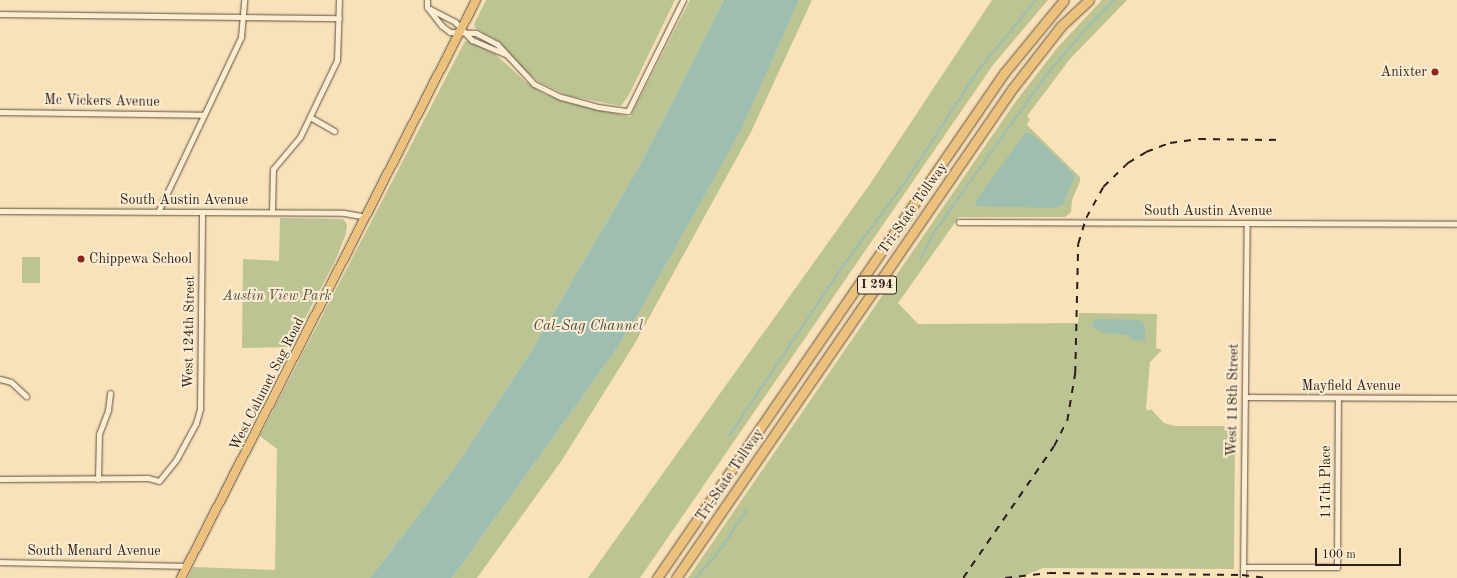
<!DOCTYPE html>
<style>
body{margin:0}
#map{position:relative;width:1457px;height:578px;overflow:hidden;background:#f9e2ba;font-family:"Old Standard TT",serif}
div>[style]{position:absolute}
.green>*{inset:0;background:#bbc492;transform-origin:0 0}
.water>*{inset:0;background:#9ebeb0}
.stream>*{height:1.5px;margin:-0.75px;padding:0 0.75px;transform-origin:0.75px;border-radius:0.75px;background:#9ebeb0}
.roads{filter:drop-shadow(0 0 1px #5e5040) drop-shadow(0 0 1px #5e5040)}
.minor>*{height:5px;margin:-2.5px;padding:0 2.5px;transform-origin:2.5px;border-radius:2.5px;background:#fbecd2}
.primary>*{height:8px;margin:-4px;padding:0 4px;transform-origin:4px;border-radius:4px;background:#ecc17d}
.motorway>*{height:9px;margin:-4.5px;padding:0 4.5px;transform-origin:4.5px;border-radius:4.5px;background:#ecc17d}
.rail>*{height:1.5px;margin-top:-0.75px;transform-origin:0;background:repeating-linear-gradient(90deg,#2b1f17 0 7px,transparent 0 14px)}
.dots>*{width:11px;height:11px;translate:-50% -50%;box-sizing:border-box;border:2px solid #fbecd2;border-radius:50%}
span{translate:-50% -50%;white-space:nowrap;text-align:center;line-height:1.15;-webkit-text-stroke:4px #fbecd2;paint-order:stroke}
.shield-label span{padding:1px 3px;background:#fbecd2;border:1px solid;border-radius:3px;-webkit-text-stroke-width:0}
.shield-label{font-size:13px;color:#2b1f17;font-weight:700}
.poi-label{font-size:14px;color:#2b1f17}
.right{translate:-100% -50%;text-align:right}
.left{translate:0 -50%;text-align:left}
.street-label{font-size:14px;color:#2b1f17}
.park-label{font-size:14px;color:#56513c;font-style:italic}
.water-label{font-size:15px;color:#4e4f45;font-style:italic}
.scale{position:absolute;left:1315px;top:548px;width:86px;height:18px;box-sizing:border-box;border:2px solid #2b1f17;border-top:0;padding-left:5px;font-size:12px;line-height:14px;white-space:nowrap;color:#2b1f17;-webkit-text-stroke:3px #fbecd2;paint-order:stroke}
</style>
<div id="map">
<div class="green">
<div style="clip-path:polygon(486px 0,675px 0,629px 95px,621px 106px,569px 96px,539px 82px,523px 69px,500px 42px,475px 28px,474px 24px)"></div>
<div style="clip-path:polygon(690px 0,724px 0,641px 163px,533px 348px,456px 466px,370px 578px,188px 578px,193px 567px,275px 570px,277px 449px,260px 436px,465px 41px,470px 41px,495px 54px,526px 82px,544px 94px,566px 102px,630px 117px)"></div>
<div style="clip-path:polygon(799px 0,812px 0,751px 132px,635px 343px,562px 460px,477px 578px,452px 578px,613px 354px,640px 311px,741px 129px)"></div>
<div style="clip-path:polygon(992px 0,1048px 0,993px 65px,640px 578px,588px 578px,870px 184px)"></div>
<div style="clip-path:polygon(evenodd,1102px 0,1127px 0,1070px 59px,1027px 116px,1030px 119px,1027px 125px,1080px 177px,1080px 181px,1072px 200px,1071px 212px,1065px 217px,959px 217px,898px 303px,918px 324px,1078px 323px,1079px 313px,1157px 314px,1156px 348px,1162px 350px,1150px 362px,1146px 408px,1148px 411px,1151px 409px,1164px 423px,1175px 426px,1235px 426px,1234px 569px,1043px 568px,1019px 578px,688px 578px,1016px 101px,1057px 48px,1102px 0,1044px 145px,1074px 174px,1074px 180px,1064px 203px,1044px 145px)"></div>
<div style="clip-path:polygon(280px 218px,343px 219px,347px 224px,346px 234px,336px 259px,290px 347px,242px 348px,243px 259px,279px 261px)"></div>
<div style="left:22px;top:257px;width:18px;height:26px"></div>
</div>
<div class="water">
<div style="clip-path:polygon(724px 0,799px 0,741px 130px,640px 311px,613px 354px,452px 578px,370px 578px,456px 466px,533px 348px,641px 163px)"></div>
<div style="clip-path:polygon(1025px 133px,1029px 133px,1044px 145px,1074px 174px,1074px 180px,1064px 203px,1059px 207px,1048px 208px,976px 206px,975px 202px)"></div>
<div style="clip-path:polygon(1095px 319px,1138px 320px,1145px 325px,1145px 340px,1135px 341px,1127px 335px,1104px 333px,1091px 326px)"></div>
</div>
<div class="stream">
<div style="left:921px;top:258px;width:27px;rotate:-63deg"></div>
<div style="left:933px;top:234px;width:193px;rotate:-54.5deg"></div>
<div style="left:1045px;top:77px;width:67px;rotate:-49.9deg"></div>
<div style="left:1088px;top:26px;width:37px;rotate:-45deg"></div>
<div style="left:729px;top:436px;width:210px;rotate:-56.1deg"></div>
<div style="left:846px;top:262px;width:101px;rotate:-53.5deg"></div>
<div style="left:906px;top:181px;width:131px;rotate:-56.8deg"></div>
<div style="left:978px;top:71px;width:92px;rotate:-50.8deg"></div>
<div style="left:696px;top:578px;width:37px;rotate:-49deg"></div>
<div style="left:720px;top:550px;width:47px;rotate:-56.3deg"></div>
</div>
<div class="roads">
<div class="minor">
<div style="left:427px;top:0;width:7px;rotate:90deg"></div>
<div style="left:427px;top:7px;width:24px;rotate:52deg"></div>
<div style="left:442px;top:26px;width:10px;rotate:37deg"></div>
<div style="left:450px;top:32px;width:26px;rotate:2deg"></div>
<div style="left:476px;top:33px;width:24px;rotate:28deg"></div>
<div style="left:497px;top:44px;width:54px;rotate:47.2deg"></div>
<div style="left:534px;top:84px;width:30px;rotate:26deg"></div>
<div style="left:561px;top:97px;width:38px;rotate:15deg"></div>
<div style="left:598px;top:107px;width:30px;rotate:8deg"></div>
<div style="left:628px;top:111px;width:124px;rotate:-63.6deg"></div>
<div style="left:428px;top:8px;width:30px;rotate:27deg"></div>
<div style="left:455px;top:22px;width:25px;rotate:47deg"></div>
<div style="left:472px;top:40px;width:36px;rotate:23deg"></div>
<div style="left:0;top:14px;width:339px;rotate:0.7deg"></div>
<div style="left:0;top:112px;width:204px;rotate:0.8deg"></div>
<div style="left:310px;top:117px;width:28px;rotate:30deg"></div>
<div style="left:0;top:211px;width:344px;rotate:0.3deg"></div>
<div style="left:344px;top:213px;width:22px;rotate:10deg"></div>
<div style="left:158px;top:212px;width:194px;rotate:-64.6deg"></div>
<div style="left:241px;top:37px;width:37px;rotate:-85deg"></div>
<div style="left:272px;top:212px;width:43px;rotate:-88.7deg"></div>
<div style="left:273px;top:169px;width:42px;rotate:-49.8deg"></div>
<div style="left:300px;top:137px;width:85px;rotate:-64.3deg"></div>
<div style="left:337px;top:60px;width:60px;rotate:-88.1deg"></div>
<div style="left:959px;top:222px;width:498px;rotate:0.2deg"></div>
<div style="left:0;top:379px;width:11px;rotate:15deg"></div>
<div style="left:11px;top:382px;width:21px;rotate:43deg"></div>
<div style="left:1245px;top:397px;width:212px;rotate:0.3deg"></div>
<div style="left:0;top:479px;width:148px;rotate:-0.4deg"></div>
<div style="left:148px;top:478px;width:11px;rotate:15deg"></div>
<div style="left:159px;top:481px;width:27px;rotate:-51deg"></div>
<div style="left:176px;top:460px;width:42px;rotate:-61.6deg"></div>
<div style="left:196px;top:423px;width:15px;rotate:-74deg"></div>
<div style="left:200px;top:409px;width:195px;rotate:-89.4deg"></div>
<div style="left:98px;top:479px;width:45px;rotate:-88.7deg"></div>
<div style="left:99px;top:434px;width:26px;rotate:-69deg"></div>
<div style="left:108px;top:410px;width:17px;rotate:-83deg"></div>
<div style="left:0;top:562px;width:188px;rotate:1.2deg"></div>
<div style="left:1243px;top:567px;width:94px"></div>
<div style="left:1337px;top:567px;width:169px;rotate:-89.7deg"></div>
<div style="left:1243px;top:578px;width:355px;rotate:-89.4deg"></div>
</div>
<div class="primary">
<div style="left:181px;top:578px;width:649px;rotate:-62.96deg"></div>
</div>
<div class="motorway">
<div style="left:657px;top:578px;width:613px;rotate:-55.51deg"></div>
<div style="left:1004px;top:73px;width:94px;rotate:-50.6deg"></div>
<div style="left:676px;top:578px;width:593px;rotate:-55.51deg"></div>
<div style="left:1012px;top:89px;width:80px;rotate:-52.1deg"></div>
<div style="left:1061px;top:26px;width:38px;rotate:-43deg"></div>
</div>
</div>
<div class="rail">
<div style="left:963px;top:578px;width:160px;rotate:-55.4deg"></div>
<div style="left:1054px;top:446px;width:28px;rotate:-63deg"></div>
<div style="left:1067px;top:421px;width:49px;rotate:-80.5deg"></div>
<div style="left:1075px;top:373px;width:129px;rotate:-88.7deg"></div>
<div style="left:1078px;top:244px;width:27px;rotate:-73deg"></div>
<div style="left:1086px;top:218px;width:35px;rotate:-61deg"></div>
<div style="left:1103px;top:187px;width:35px;rotate:-44deg"></div>
<div style="left:1128px;top:163px;width:21px;rotate:-31deg"></div>
<div style="left:1146px;top:152px;width:26px;rotate:-21deg"></div>
<div style="left:1170px;top:143px;width:29px;rotate:-8deg"></div>
<div style="left:1199px;top:139px;width:82px;rotate:0.7deg"></div>
<div style="left:1005px;top:578px;width:44px;rotate:-6.5deg"></div>
<div style="left:1049px;top:573px;width:193px;rotate:0.6deg"></div>
<div style="left:1242px;top:575px;width:23px;rotate:7deg"></div>
</div>
<div class="dots">
<div style="left:1435px;top:72px;background:#8f2418"></div>
<div style="left:81px;top:259px;background:#8f2418"></div>
</div>
<div class="shield-label">
<span style="left:877px;top:285px">I 294</span>
</div>
<div class="poi-label">
<span class="right" style="left:1427px;top:72px">Anixter</span>
<span class="left" style="left:89px;top:259px">Chippewa School</span>
</div>
<div class="street-label">
<span style="left:102px;top:101px;rotate:1deg">Mc Vickers Avenue</span>
<span style="left:184px;top:200px">South Austin Avenue</span>
<span style="left:913px;top:208px;rotate:-55deg">Tri-State Tollway</span>
<span style="left:1208px;top:211px">South Austin Avenue</span>
<span style="left:189px;top:332px;rotate:-89deg">West 124th Street</span>
<span style="left:267px;top:384px;rotate:-63deg">West Calumet Sag Road</span>
<span style="left:1351px;top:386px">Mayfield Avenue</span>
<span style="left:1233px;top:400px;rotate:-89deg">West 118th Street</span>
<span style="left:730px;top:475px;rotate:-56deg">Tri-State Tollway</span>
<span style="left:1326px;top:482px;rotate:-90deg">117th Place</span>
<span style="left:94px;top:551px">South Menard Avenue</span>
</div>
<div class="park-label">
<span style="left:277px;top:296px">Austin View Park</span>
</div>
<div class="water-label">
<span style="left:588px;top:327px">Cal-Sag Channel</span>
</div>
<div class="scale">100 m</div>
</div>
